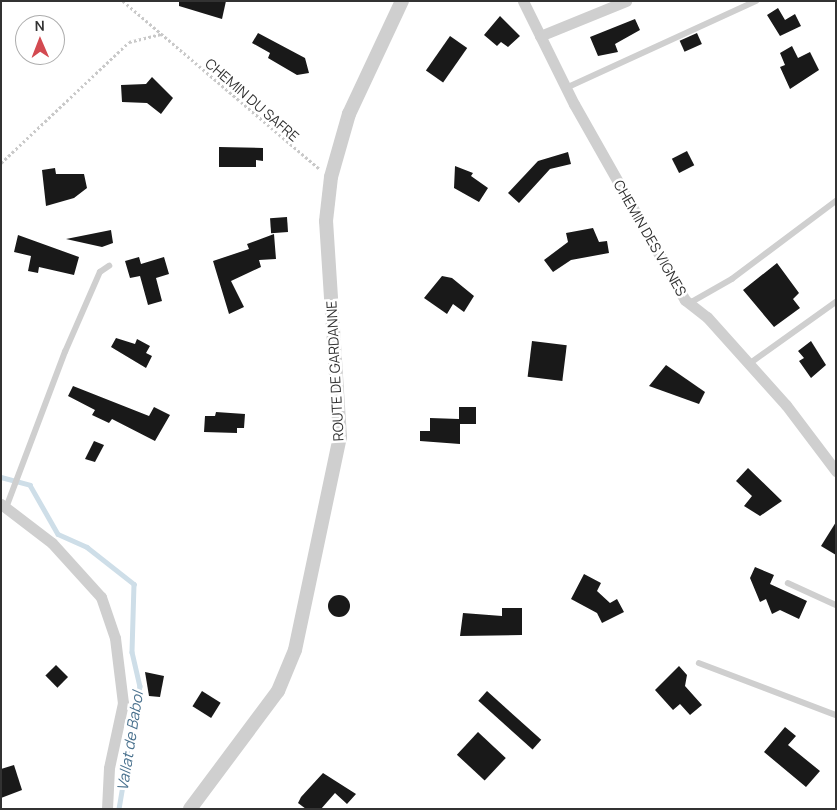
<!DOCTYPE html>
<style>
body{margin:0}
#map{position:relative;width:837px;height:810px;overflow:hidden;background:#fff;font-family:Manrope,sans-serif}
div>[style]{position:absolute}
.stream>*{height:4.5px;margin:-2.25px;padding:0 2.25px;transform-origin:2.25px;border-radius:2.25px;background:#cedee8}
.building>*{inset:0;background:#191919;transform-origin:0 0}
.round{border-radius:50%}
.path>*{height:2.5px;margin-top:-1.25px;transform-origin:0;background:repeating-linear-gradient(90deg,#c9c9c9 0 2.5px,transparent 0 5px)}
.service>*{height:5.5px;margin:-2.75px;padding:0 2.75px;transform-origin:2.75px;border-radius:2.75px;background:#cfcfcf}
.minor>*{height:11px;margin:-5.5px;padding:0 5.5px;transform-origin:5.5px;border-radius:5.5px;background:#cfcfcf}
.tertiary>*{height:14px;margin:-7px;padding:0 7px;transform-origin:7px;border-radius:7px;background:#cfcfcf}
span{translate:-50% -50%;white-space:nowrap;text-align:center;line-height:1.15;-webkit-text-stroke:5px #fff;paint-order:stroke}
.street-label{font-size:14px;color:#323232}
.water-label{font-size:15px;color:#48708d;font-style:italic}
.frame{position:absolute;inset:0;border:2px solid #323232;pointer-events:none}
.north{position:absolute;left:15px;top:15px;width:50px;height:50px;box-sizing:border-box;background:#fff;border:1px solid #adadad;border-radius:50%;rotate:359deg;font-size:14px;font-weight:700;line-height:20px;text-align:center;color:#323232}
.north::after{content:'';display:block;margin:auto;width:18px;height:22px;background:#d34a51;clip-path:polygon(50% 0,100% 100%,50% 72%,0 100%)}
</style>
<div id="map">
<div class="stream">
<div style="left:1px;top:477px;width:30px;rotate:15deg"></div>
<div style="left:30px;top:485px;width:56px;rotate:60.3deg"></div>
<div style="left:58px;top:534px;width:32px;rotate:24deg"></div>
<div style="left:87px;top:547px;width:60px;rotate:38.2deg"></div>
<div style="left:134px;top:584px;width:68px;rotate:91.7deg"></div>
<div style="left:132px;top:652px;width:35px;rotate:77deg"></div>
<div style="left:140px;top:686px;width:125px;rotate:99.7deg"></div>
</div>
<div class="building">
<div style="clip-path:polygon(179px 1px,226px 1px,222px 19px,179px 6px)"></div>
<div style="clip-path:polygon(778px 8px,785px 20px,795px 14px,801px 26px,780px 36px,767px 15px)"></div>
<div style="clip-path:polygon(500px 16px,520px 36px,508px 47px,501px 42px,497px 46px,484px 35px)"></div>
<div style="clip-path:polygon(635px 19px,640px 30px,615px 44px,618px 52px,598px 56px,590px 37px)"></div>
<div style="clip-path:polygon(258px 33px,305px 58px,309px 73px,297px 75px,268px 58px,270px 53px,252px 43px)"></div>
<div style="left:697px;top:33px;width:12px;height:19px;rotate:66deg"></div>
<div style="left:450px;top:36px;width:21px;height:42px;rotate:35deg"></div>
<div style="clip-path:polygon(792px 46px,798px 58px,810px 52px,819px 70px,790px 89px,780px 67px,785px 65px,780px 53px)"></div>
<div style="clip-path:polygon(152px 77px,173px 98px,161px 114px,147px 103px,122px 102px,121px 85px,146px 84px)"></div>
<div style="clip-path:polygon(219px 147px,263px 148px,263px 161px,256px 160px,256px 167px,219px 167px)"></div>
<div style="left:687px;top:151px;width:16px;height:17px;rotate:63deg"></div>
<div style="clip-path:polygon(568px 152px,571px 164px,550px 169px,519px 203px,508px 193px,538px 161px)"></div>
<div style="clip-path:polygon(455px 166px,473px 173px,471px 176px,488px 188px,479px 202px,454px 188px)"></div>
<div style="clip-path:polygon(55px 168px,56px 174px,84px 174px,87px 188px,74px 198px,46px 206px,42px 170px)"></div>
<div style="left:287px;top:217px;width:15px;height:17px;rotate:86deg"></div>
<div style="clip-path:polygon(593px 228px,599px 242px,607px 241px,609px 253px,571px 260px,553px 272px,544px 260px,568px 242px,566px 233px)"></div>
<div style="clip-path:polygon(111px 230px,113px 243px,102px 247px,66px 239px)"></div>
<div style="clip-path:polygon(274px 234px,276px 259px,259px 260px,261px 267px,231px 281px,244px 307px,229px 314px,213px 261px,249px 249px,247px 244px)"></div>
<div style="clip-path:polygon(18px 235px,79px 257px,74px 275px,39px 267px,38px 273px,28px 271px,31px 256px,14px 252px)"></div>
<div style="clip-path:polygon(139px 257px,141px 264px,164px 257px,169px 274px,156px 278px,162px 301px,148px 305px,140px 276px,130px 278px,125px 261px)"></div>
<div style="clip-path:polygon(777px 263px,799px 293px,793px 299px,800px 308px,774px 327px,743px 290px)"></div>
<div style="clip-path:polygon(442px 276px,452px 278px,474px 296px,464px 312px,453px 304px,447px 314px,424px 298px)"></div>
<div style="clip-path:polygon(116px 338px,135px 344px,137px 339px,150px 346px,146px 353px,152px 356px,146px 368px,111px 347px)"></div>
<div style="left:532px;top:341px;width:35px;height:36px;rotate:7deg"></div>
<div style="clip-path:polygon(811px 341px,826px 365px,811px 378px,799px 361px,804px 358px,798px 351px)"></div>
<div style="clip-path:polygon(666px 365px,705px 392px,699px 404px,649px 386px)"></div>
<div style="clip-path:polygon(73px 386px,149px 416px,154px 407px,170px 415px,155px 441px,112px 419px,109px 423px,92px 415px,95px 410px,68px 396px)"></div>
<div style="clip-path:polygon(459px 407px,476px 407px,476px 424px,460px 424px,460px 444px,420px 441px,420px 431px,430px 431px,430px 418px,459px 419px)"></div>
<div style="clip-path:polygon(216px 412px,245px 414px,244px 428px,237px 428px,237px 433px,204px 432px,205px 416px,215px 416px)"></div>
<div style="clip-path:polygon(94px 441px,104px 445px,95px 462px,85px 459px)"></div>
<div style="clip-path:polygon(748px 468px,782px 501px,760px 516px,744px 506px,752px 496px,736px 481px)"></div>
<div style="clip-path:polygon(836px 522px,836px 555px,821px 546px)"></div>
<div style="clip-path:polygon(755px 567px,774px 575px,770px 584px,807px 601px,799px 619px,780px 610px,772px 614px,766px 599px,760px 602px,750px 578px)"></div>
<div style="clip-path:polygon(584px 574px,601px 583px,597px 591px,610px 603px,617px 599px,624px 612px,602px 623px,597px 613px,571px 599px)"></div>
<div class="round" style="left:328px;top:595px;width:22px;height:22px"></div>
<div style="clip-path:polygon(502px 608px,522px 608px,522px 635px,460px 636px,463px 613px,502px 616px)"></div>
<div style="left:56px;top:665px;width:17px;height:15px;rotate:45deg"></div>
<div style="clip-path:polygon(679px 666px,687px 675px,685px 686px,702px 705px,690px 715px,680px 704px,673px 710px,655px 690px)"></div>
<div style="clip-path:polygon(145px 672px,164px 676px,160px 697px,149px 696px)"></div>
<div style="left:202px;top:691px;width:22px;height:18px;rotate:32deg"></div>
<div style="left:487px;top:691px;width:73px;height:13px;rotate:42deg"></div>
<div style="clip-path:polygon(785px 727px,796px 736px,788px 745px,820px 771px,806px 787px,764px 752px)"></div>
<div style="left:478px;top:732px;width:38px;height:31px;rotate:43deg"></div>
<div style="clip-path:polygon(14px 765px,22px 790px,1px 798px,1px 769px)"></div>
<div style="clip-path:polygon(323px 773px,356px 794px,347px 804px,335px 793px,321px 809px,306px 809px,298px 803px,301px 797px)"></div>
</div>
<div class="path">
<div style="left:123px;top:1px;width:259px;rotate:40.5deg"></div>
<div style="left:1px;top:163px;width:176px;rotate:-43.4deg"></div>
<div style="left:129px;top:42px;width:34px;rotate:-14deg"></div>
</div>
<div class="service">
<div style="left:566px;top:88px;width:209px;rotate:-24.6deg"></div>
<div style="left:690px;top:303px;width:48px;rotate:-29.7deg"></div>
<div style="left:732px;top:279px;width:130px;rotate:-36.9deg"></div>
<div style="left:749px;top:364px;width:107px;rotate:-35.5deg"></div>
<div style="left:6px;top:508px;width:167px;rotate:-69.3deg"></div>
<div style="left:65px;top:352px;width:87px;rotate:-66.4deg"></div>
<div style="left:100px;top:272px;width:11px;rotate:-34deg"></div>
<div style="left:788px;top:583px;width:53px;rotate:24.6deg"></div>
<div style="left:699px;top:663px;width:147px;rotate:20.8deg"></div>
</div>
<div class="minor">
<div style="left:523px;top:1px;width:115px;rotate:63.7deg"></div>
<div style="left:574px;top:104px;width:225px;rotate:60.5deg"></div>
<div style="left:685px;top:300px;width:28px;rotate:38deg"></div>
<div style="left:707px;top:317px;width:118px;rotate:48.1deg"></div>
<div style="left:786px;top:405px;width:83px;rotate:52.9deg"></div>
<div style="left:540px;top:36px;width:93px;rotate:-22.1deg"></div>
<div style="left:1px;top:504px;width:64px;rotate:37.4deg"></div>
<div style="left:52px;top:543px;width:73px;rotate:47.8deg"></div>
<div style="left:101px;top:597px;width:43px;rotate:71.1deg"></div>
<div style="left:115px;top:638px;width:65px;rotate:83deg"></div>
<div style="left:123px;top:703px;width:66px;rotate:102.2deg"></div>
<div style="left:109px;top:768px;width:41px;rotate:92.8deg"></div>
</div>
<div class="tertiary">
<div style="left:190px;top:809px;width:147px;rotate:-53.3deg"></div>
<div style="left:278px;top:691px;width:44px;rotate:-67.5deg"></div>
<div style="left:295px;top:650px;width:218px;rotate:-78.1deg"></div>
<div style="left:340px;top:437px;width:216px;rotate:-93.7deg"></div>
<div style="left:326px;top:221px;width:44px;rotate:-83.5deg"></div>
<div style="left:331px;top:177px;width:66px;rotate:-74.1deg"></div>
<div style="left:349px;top:114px;width:125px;rotate:-64.9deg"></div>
</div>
<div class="street-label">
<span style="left:252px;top:100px;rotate:41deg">CHEMIN DU SAFRE</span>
<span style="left:650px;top:238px;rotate:60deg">CHEMIN DES VIGNES</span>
<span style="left:335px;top:371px;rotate:-93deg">ROUTE DE GARDANNE</span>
</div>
<div class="water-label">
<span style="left:130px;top:741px;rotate:-81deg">Vallat de Babol</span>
</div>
<div class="frame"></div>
<div class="north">N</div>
</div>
